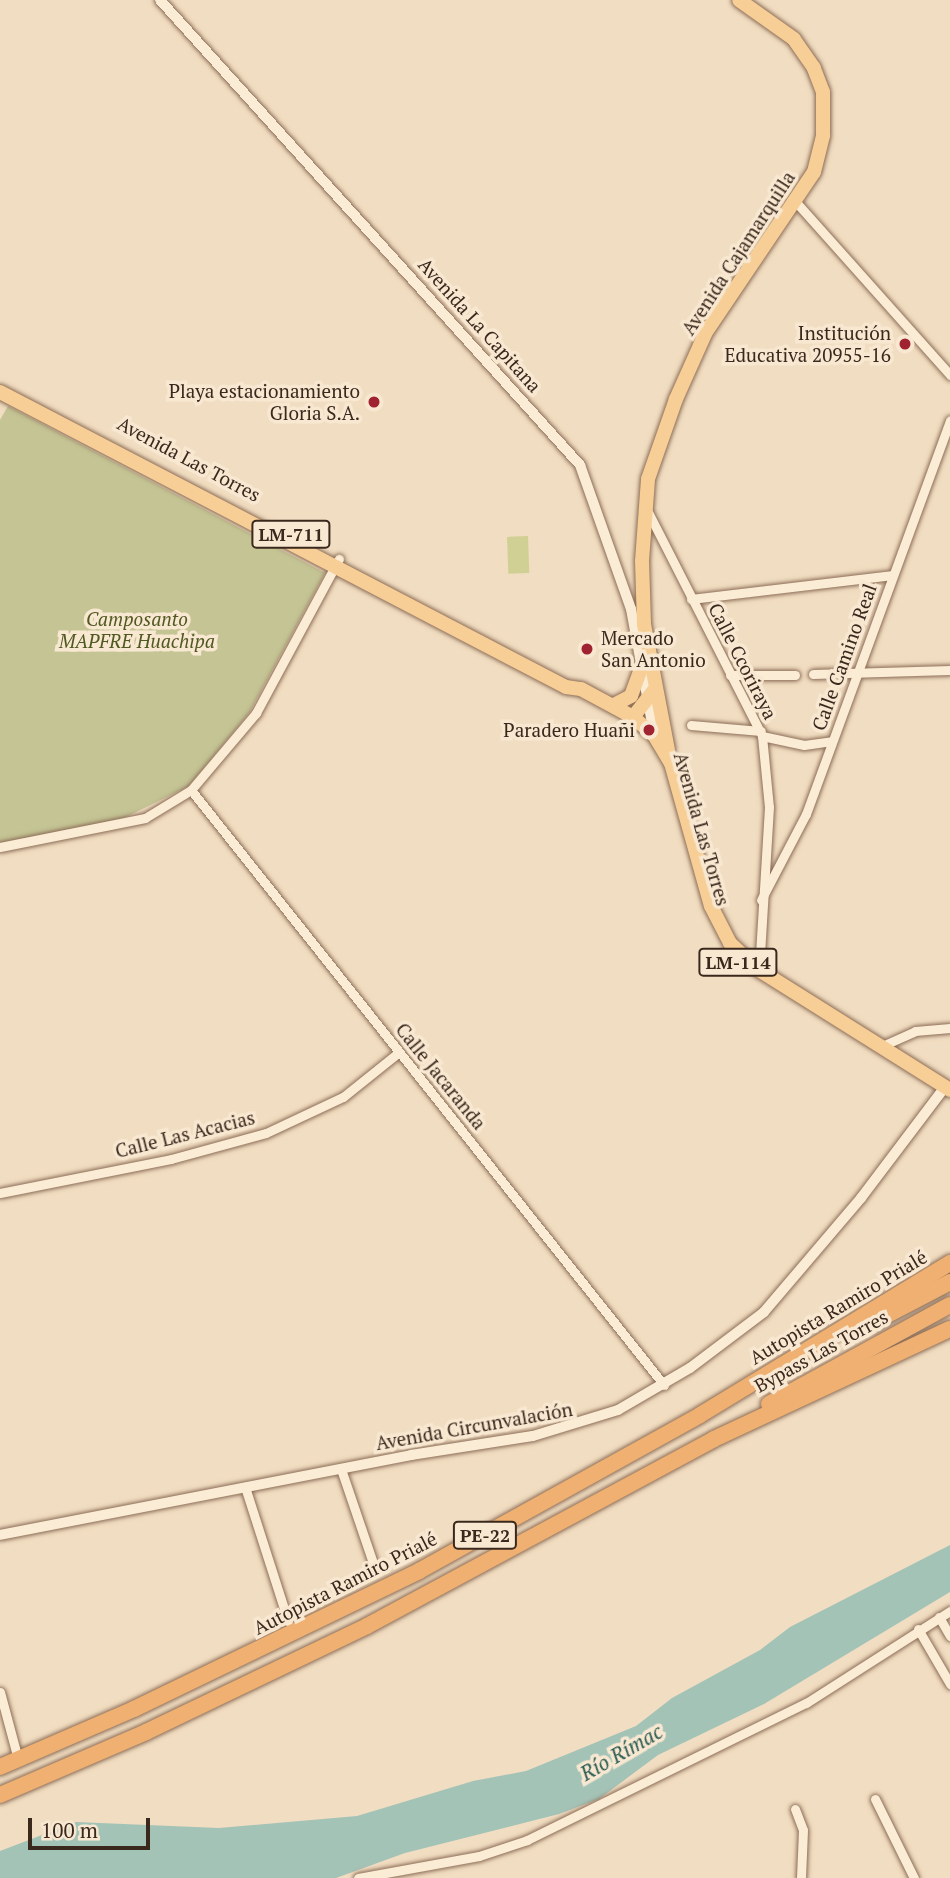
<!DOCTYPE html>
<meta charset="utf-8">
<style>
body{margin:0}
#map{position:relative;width:950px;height:1878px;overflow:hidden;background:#f1ddc1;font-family:"PT Serif",serif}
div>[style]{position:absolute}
.green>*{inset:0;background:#d0d094;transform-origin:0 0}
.cemetery>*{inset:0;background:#c4c494}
.water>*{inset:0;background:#a4c3b7}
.roads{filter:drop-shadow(0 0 2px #8c6d57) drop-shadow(0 0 2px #8c6d57)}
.minor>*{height:9px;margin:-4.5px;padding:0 4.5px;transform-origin:4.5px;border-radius:4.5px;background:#fbecd5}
.tertiary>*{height:10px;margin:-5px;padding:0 5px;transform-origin:5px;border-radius:5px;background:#fbecd5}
.primary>*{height:14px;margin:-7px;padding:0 7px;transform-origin:7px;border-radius:7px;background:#f7ce96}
.trunk>*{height:16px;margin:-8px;padding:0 8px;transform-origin:8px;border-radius:8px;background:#efb071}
.dots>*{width:19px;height:19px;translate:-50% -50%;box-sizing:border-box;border:4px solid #f8e8d1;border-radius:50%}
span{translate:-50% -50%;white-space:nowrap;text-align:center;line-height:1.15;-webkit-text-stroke:7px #f8e8d1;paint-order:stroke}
.shield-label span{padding:2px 5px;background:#f8e8d1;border:2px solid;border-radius:5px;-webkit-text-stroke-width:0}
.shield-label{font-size:18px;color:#3b281d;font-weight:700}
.street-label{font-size:19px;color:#3b281d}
.poi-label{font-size:19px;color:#3b281d}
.right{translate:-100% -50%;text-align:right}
.left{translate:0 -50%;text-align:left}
.park-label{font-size:19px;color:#515922;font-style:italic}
.water-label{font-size:21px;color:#2b5c53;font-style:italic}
.scale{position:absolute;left:28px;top:1818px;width:122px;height:32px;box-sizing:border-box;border:4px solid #3b281d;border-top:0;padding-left:9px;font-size:21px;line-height:24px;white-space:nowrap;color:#3b281d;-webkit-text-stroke:5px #f8e8d1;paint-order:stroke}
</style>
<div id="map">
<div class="green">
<div style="left:528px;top:536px;width:37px;height:21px;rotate:88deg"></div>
</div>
<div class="cemetery">
<div style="clip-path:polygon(8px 406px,325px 573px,249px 713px,189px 786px,122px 819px,0 843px,0 420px)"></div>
</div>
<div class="water">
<div style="clip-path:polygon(950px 1545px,950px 1592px,764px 1704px,658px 1755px,599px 1799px,559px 1814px,405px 1853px,336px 1878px,0 1878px,0 1851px,76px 1822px,219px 1828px,357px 1816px,473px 1781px,526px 1771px,636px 1726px,672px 1698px,760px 1650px,790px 1627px)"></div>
</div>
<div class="roads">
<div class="minor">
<div style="left:796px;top:202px;width:232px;rotate:48.3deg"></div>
<div style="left:647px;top:510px;width:254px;rotate:63deg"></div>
<div style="left:762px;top:736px;width:71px;rotate:84.4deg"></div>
<div style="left:769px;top:807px;width:163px;rotate:93.5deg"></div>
<div style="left:691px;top:599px;width:201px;rotate:-6.8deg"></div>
<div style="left:813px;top:674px;width:137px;rotate:-1.7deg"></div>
<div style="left:730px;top:675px;width:65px"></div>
<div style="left:691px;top:725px;width:70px;rotate:4.9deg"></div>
<div style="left:762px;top:736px;width:43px;rotate:12.1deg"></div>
<div style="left:804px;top:745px;width:28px;rotate:-8deg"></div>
<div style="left:191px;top:790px;width:760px;rotate:51.52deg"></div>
<div style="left:0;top:847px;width:148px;rotate:-11.3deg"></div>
<div style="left:145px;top:818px;width:54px;rotate:-31.3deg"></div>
<div style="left:191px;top:790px;width:101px;rotate:-49.8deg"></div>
<div style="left:256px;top:713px;width:175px;rotate:-61.7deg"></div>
<div style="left:761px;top:900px;width:97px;rotate:-62.4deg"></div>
<div style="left:806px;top:814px;width:419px;rotate:-69.9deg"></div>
<div style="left:882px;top:1046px;width:36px;rotate:-24deg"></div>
<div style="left:915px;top:1031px;width:35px;rotate:-5deg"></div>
<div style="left:0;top:1193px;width:174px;rotate:-11.2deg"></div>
<div style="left:171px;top:1159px;width:98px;rotate:-15.3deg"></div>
<div style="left:266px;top:1133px;width:85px;rotate:-25.1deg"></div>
<div style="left:343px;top:1097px;width:72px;rotate:-38.8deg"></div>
<div style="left:341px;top:1469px;width:102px;rotate:71.2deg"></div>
<div style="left:245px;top:1487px;width:141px;rotate:72.2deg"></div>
<div style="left:939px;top:1617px;width:22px;rotate:60deg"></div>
<div style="left:918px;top:1629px;width:64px;rotate:59.8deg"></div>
<div style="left:0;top:1692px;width:69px;rotate:75deg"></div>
<div style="left:875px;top:1799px;width:88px;rotate:63.7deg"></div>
<div style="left:795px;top:1809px;width:22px;rotate:69deg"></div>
<div style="left:803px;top:1830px;width:48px;rotate:92.4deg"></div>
<div style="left:358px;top:1878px;width:123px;rotate:-10.3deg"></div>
<div style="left:479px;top:1856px;width:51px;rotate:-18.4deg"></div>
<div style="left:527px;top:1840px;width:311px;rotate:-26.2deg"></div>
<div style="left:806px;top:1703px;width:171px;rotate:-32.6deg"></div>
</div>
<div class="tertiary">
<div style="left:160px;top:0;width:627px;rotate:47.91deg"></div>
<div style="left:580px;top:465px;width:153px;rotate:70.5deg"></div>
<div style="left:631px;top:609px;width:127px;rotate:79.6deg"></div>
<div style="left:0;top:1535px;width:419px;rotate:-11deg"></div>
<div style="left:411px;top:1455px;width:123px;rotate:-8.9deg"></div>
<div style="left:533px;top:1436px;width:89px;rotate:-17deg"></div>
<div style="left:618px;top:1410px;width:83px;rotate:-30.3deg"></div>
<div style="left:690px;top:1368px;width:93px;rotate:-37.1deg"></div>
<div style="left:764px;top:1312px;width:150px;rotate:-49.6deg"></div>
<div style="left:861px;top:1198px;width:139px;rotate:-52.9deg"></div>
</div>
<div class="primary">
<div style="left:0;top:392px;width:638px;rotate:27.53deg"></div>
<div style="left:566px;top:687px;width:15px;rotate:8deg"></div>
<div style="left:581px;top:689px;width:59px;rotate:28.3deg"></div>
<div style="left:633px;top:717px;width:28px;rotate:41deg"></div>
<div style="left:654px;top:735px;width:33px;rotate:59deg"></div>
<div style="left:671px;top:763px;width:148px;rotate:74.4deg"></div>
<div style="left:711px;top:906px;width:42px;rotate:62.8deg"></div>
<div style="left:730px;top:943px;width:40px;rotate:43deg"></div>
<div style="left:759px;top:970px;width:226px;rotate:32.1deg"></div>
<div style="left:614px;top:705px;width:19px;rotate:-28deg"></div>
<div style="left:631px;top:696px;width:27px;rotate:-70deg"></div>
<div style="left:633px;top:717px;width:34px;rotate:-52deg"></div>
<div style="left:668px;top:750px;width:128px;rotate:-100.8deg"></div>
<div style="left:644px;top:624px;width:63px;rotate:-91.8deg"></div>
<div style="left:642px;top:561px;width:82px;rotate:-85.8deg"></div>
<div style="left:648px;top:479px;width:85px;rotate:-70.7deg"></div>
<div style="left:676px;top:399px;width:73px;rotate:-65.9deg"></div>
<div style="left:706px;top:332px;width:193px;rotate:-56deg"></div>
<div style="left:814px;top:172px;width:38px;rotate:-76deg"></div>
<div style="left:823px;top:135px;width:43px;rotate:-90deg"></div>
<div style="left:823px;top:92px;width:26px;rotate:-111deg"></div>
<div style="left:814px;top:68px;width:35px;rotate:-125deg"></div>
<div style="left:794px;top:39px;width:67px;rotate:-144.7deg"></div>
</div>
<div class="trunk">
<div style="left:872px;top:1323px;width:88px;rotate:-27.7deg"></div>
<div style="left:769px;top:1404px;width:206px;rotate:-28.7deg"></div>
<div style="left:0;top:1767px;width:146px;rotate:-23.4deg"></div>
<div style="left:134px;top:1709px;width:317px;rotate:-25.8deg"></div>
<div style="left:419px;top:1571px;width:321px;rotate:-29deg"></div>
<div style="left:700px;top:1415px;width:293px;rotate:-31.3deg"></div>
<div style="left:0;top:1795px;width:159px;rotate:-23.3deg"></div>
<div style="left:146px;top:1732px;width:245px;rotate:-25.6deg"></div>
<div style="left:367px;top:1626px;width:394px;rotate:-28.3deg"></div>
<div style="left:714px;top:1439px;width:260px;rotate:-25deg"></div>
</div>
</div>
<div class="dots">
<div style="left:905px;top:344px;background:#a02331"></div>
<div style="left:374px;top:402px;background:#a02331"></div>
<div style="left:587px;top:649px;background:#a02331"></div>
<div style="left:649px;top:730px;background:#a02331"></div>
</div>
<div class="shield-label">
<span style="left:291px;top:534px">LM-711</span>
<span style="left:738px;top:962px">LM-114</span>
<span style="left:485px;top:1535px">PE-22</span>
</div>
<div class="street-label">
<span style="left:738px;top:253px;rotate:-57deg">Avenida Cajamarquilla</span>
<span style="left:480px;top:325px;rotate:48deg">Avenida La Capitana</span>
<span style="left:189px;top:459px;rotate:28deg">Avenida Las Torres</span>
<span style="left:844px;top:657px;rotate:-70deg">Calle Camino Real</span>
<span style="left:743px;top:661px;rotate:63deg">Calle Ccoriraya</span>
<span style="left:702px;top:829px;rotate:74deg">Avenida Las Torres</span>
<span style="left:441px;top:1076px;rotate:51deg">Calle Jacaranda</span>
<span style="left:185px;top:1134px;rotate:-14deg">Calle Las Acacias</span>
<span style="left:838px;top:1307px;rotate:-31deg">Autopista Ramiro Prialé</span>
<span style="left:821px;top:1351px;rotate:-29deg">Bypass Las Torres</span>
<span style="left:474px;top:1426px;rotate:-10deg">Avenida Circunvalación</span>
<span style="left:345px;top:1583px;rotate:-27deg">Autopista Ramiro Prialé</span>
</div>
<div class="poi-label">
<span class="right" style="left:891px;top:344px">Institución<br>Educativa 20955-16</span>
<span class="right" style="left:360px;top:402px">Playa estacionamiento<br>Gloria S.A.</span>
<span class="left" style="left:601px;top:649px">Mercado<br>San Antonio</span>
<span class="right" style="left:635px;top:730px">Paradero Huañi</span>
</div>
<div class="park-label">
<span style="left:137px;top:630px">Camposanto<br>MAPFRE Huachipa</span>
</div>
<div class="water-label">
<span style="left:621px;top:1752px;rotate:-30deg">Río Rímac</span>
</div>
<div class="scale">100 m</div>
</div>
